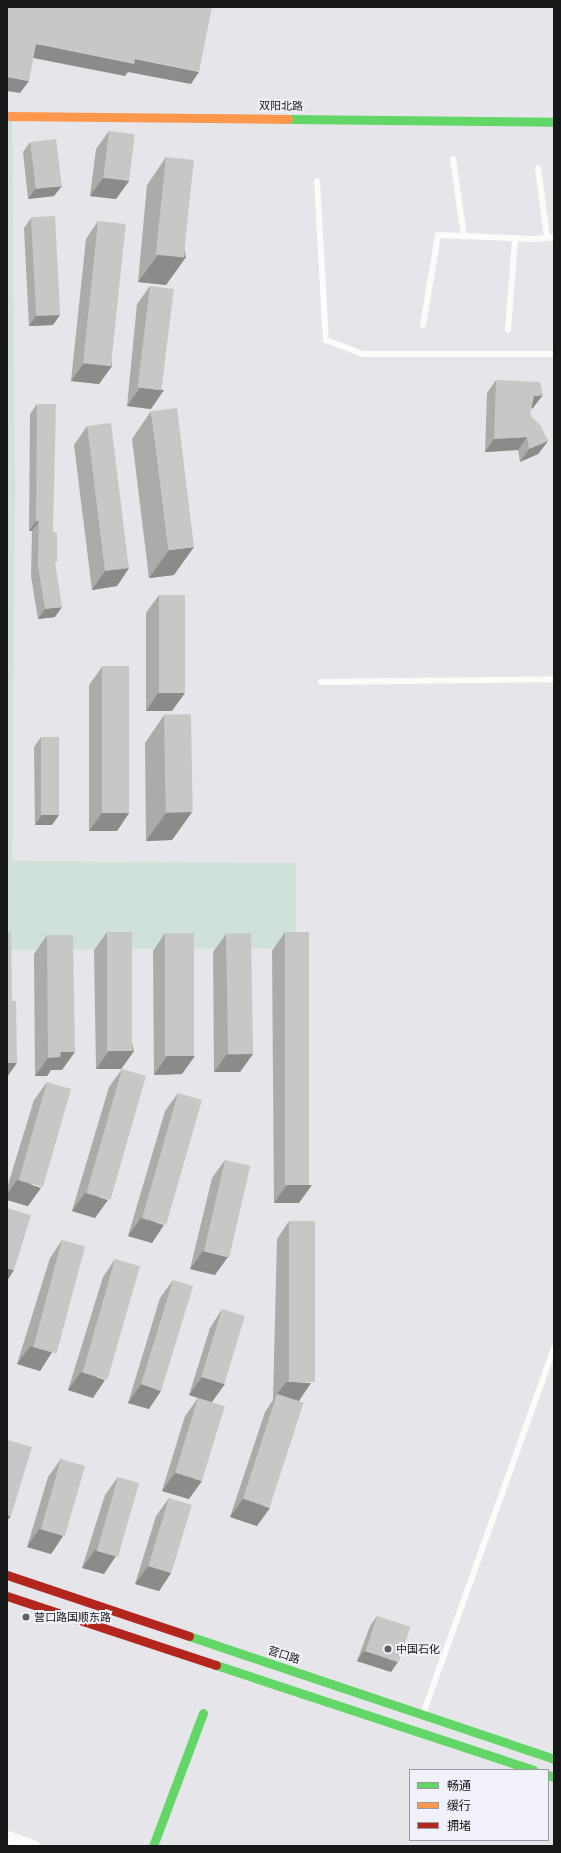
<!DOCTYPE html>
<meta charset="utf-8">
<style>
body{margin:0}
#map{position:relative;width:561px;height:1853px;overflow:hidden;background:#e5e5ea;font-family:"Titillium Web","Noto Sans SC",sans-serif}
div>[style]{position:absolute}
.green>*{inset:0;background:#cfe1da}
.lane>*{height:6px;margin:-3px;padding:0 3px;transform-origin:3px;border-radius:3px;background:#fbfbfc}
.street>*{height:13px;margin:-6.5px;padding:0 6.5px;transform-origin:6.5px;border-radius:6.5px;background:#fbfbfc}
.fast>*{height:9px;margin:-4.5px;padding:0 4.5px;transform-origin:4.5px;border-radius:4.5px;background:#63d668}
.slow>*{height:9px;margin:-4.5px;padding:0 4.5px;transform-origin:4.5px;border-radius:4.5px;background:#ff974d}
.jam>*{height:9px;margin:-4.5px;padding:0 4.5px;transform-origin:4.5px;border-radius:4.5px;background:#b3261e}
.wall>*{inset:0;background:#acabac}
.shaded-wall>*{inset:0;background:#8c8b8c}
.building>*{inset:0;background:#c8c7c8;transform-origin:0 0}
.dots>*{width:11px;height:11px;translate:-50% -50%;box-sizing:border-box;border:2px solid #f0f1f9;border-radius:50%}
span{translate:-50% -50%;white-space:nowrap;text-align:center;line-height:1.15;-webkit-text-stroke:4px #f0f1f9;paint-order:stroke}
.street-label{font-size:11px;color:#161719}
.poi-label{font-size:11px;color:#161719}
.left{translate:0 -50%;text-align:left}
.frame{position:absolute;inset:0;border:8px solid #161719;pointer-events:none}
.legend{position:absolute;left:409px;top:1769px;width:140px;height:72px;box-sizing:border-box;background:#f0f1f9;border:1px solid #999a9f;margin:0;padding:5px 7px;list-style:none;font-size:12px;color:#161719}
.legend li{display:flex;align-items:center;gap:8px;height:20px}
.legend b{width:20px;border:1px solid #999a9f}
</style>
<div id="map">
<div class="green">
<div style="clip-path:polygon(7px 121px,12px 121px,15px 488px,12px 861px,296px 863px,296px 948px,7px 950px)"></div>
</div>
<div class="lane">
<div style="left:453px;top:159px;width:78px;rotate:81.9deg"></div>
<div style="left:538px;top:168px;width:70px;rotate:82.6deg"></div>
<div style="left:317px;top:181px;width:159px;rotate:86.8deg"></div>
<div style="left:326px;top:340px;width:39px;rotate:21deg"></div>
<div style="left:362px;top:354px;width:192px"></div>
<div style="left:423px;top:325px;width:91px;rotate:-80.5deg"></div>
<div style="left:438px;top:235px;width:95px;rotate:2.4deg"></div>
<div style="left:533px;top:239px;width:21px;rotate:-5deg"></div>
<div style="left:508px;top:330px;width:91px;rotate:-85.6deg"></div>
<div style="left:321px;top:682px;width:233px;rotate:-0.7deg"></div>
<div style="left:423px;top:1714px;width:389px;rotate:-70.3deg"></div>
</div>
<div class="street">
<div style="left:7px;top:1837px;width:28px;rotate:19deg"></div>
</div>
<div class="fast">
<div style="left:288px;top:119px;width:266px;rotate:0.6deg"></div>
<div style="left:189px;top:1636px;width:385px;rotate:18.6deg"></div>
<div style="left:216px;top:1665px;width:334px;rotate:18.3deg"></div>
<div style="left:548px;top:1775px;width:6px;rotate:18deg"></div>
<div style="left:153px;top:1846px;width:142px;rotate:-69.4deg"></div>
</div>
<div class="slow">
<div style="left:7px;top:116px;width:281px;rotate:0.6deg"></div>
</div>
<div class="jam">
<div style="left:7px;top:1575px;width:192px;rotate:18.5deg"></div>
<div style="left:7px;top:1596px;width:220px;rotate:18.3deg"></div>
</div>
<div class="wall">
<div style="clip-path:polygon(109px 131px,129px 181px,116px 199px,90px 196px,96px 149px)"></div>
<div style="clip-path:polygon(30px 142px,54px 196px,28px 199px,23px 152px)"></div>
<div style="clip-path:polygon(166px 157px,186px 257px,166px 285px,138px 282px,147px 185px)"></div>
<div style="clip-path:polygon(31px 218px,53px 325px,29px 326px,24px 228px)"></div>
<div style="clip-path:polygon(98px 221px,112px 366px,99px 384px,71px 381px,86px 239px)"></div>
<div style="clip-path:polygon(150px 286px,151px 409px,127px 406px,137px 304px)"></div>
<div style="clip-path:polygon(496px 380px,533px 408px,531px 409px,530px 415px,548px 441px,538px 454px,520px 462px,518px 450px,485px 452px,487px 393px)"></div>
<div style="clip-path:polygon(37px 404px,53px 532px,55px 565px,55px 617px,38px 619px,31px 576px,32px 531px,29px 531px,30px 414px)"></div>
<div style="clip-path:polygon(151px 411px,174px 575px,149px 578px,132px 439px)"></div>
<div style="clip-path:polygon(87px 426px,129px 568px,117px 586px,92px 590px,74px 445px)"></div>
<div style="clip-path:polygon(159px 595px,172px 711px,146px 711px,146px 613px)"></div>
<div style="clip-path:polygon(102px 667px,129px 813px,117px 831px,89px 831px,89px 685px)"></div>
<div style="clip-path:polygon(164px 715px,192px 812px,172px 840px,146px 841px,145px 743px)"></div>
<div style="clip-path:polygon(41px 737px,52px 825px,35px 825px,34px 747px)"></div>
<div style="clip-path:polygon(107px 932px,134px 1051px,121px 1069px,96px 1069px,94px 950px)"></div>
<div style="clip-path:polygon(285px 932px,299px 1203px,274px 1203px,272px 951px)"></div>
<div style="clip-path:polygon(165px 933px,182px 1074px,154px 1075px,153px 951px)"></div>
<div style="clip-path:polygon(226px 934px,253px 1054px,240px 1072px,214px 1072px,213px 952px)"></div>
<div style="clip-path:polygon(47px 935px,62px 1070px,51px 1070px,47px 1076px,35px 1076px,34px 954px)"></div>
<div style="clip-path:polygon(122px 1069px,95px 1218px,72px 1211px,109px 1087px)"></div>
<div style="clip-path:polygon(47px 1082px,28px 1206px,7px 1200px,7px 1188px,34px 1100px)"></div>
<div style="clip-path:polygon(178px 1093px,152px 1243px,128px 1236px,165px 1111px)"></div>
<div style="clip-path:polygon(225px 1160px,215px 1275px,190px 1269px,212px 1178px)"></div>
<div style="clip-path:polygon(289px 1221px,299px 1401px,257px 1526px,230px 1517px,265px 1412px,273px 1400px,277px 1239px)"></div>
<div style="clip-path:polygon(62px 1240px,52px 1352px,40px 1371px,17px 1364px,50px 1258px)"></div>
<div style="clip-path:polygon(115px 1259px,93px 1398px,68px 1390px,103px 1277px)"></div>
<div style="clip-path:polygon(173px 1280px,149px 1409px,128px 1403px,160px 1298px)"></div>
<div style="clip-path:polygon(222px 1309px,212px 1402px,189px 1499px,162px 1491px,185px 1416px,198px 1398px,189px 1395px,210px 1328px)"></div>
<div style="clip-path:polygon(61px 1459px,63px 1536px,51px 1554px,27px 1547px,48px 1477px)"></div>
<div style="clip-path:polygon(118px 1477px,104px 1574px,82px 1568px,105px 1495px)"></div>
<div style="clip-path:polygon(169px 1498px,171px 1573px,159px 1591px,135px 1584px,156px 1516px)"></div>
<div style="clip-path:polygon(377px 1616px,391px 1672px,357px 1661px,370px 1626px)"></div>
</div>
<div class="shaded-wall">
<div style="clip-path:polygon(36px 44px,135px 59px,199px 72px,191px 84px,128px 72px,125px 76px,28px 57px)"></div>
<div style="clip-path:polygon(7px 77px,29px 81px,20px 93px,7px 91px)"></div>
<div style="clip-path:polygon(103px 178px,129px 181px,116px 199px,90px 196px)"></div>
<div style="clip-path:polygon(62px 186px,54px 196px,28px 199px,35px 189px)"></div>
<div style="clip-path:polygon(158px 255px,186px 257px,166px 285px,138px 282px)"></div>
<div style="clip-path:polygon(60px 315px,53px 325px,29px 326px,36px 316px)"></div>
<div style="clip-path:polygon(84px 363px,112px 366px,99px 384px,71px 381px)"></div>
<div style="clip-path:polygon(140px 388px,164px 390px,151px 409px,127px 406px)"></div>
<div style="clip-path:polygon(543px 395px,533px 408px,525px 409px,534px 396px)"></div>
<div style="clip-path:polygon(527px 437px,518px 450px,485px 452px,494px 439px)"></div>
<div style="clip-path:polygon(548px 441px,538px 454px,520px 462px,529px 449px)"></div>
<div style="clip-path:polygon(36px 521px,39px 521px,32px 531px,29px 531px)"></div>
<div style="clip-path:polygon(194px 547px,174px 575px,149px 578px,169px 550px)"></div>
<div style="clip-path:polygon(129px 568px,117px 586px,92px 590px,105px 571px)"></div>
<div style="clip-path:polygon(62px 607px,55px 617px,38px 619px,45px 609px)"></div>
<div style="clip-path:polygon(158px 693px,185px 693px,172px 711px,146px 711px)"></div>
<div style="clip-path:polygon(192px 812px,172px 840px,146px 841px,166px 813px)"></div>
<div style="clip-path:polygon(102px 813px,129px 813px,117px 831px,89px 831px)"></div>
<div style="clip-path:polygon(42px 815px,59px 815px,52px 825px,35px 825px)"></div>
<div style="clip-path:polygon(109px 1051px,134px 1051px,121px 1069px,96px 1069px)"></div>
<div style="clip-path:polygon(61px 1052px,75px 1052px,62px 1070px,51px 1070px,47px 1076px,35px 1076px,48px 1058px)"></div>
<div style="clip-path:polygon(227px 1054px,253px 1054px,240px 1072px,214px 1072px)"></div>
<div style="clip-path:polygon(167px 1056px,195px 1056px,182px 1074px,154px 1075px)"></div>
<div style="clip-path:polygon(7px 1063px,17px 1063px,7px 1077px)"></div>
<div style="clip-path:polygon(17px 1180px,41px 1188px,28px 1206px,7px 1200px,7px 1194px)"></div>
<div style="clip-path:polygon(287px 1185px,312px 1185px,299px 1203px,274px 1203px)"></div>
<div style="clip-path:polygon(85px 1193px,108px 1200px,95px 1218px,72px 1211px)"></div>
<div style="clip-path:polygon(141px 1218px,164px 1225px,152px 1243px,128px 1236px)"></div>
<div style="clip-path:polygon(203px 1251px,228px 1257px,215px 1275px,190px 1269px)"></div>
<div style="clip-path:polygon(7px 1268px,14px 1270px,7px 1281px)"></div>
<div style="clip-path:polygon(30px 1346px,52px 1352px,40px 1371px,17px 1364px)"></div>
<div style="clip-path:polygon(81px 1372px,105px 1380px,93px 1398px,68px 1390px)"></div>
<div style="clip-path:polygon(202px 1377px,225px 1384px,212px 1402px,189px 1395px)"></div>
<div style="clip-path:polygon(286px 1382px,311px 1383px,299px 1401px,277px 1394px)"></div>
<div style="clip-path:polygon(141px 1384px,161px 1391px,149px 1409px,128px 1403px)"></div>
<div style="clip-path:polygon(175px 1473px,202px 1481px,189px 1499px,162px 1491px)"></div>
<div style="clip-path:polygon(243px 1499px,270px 1508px,257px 1526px,230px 1517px)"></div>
<div style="clip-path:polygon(7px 1515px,11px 1516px,7px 1521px)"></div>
<div style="clip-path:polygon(39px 1529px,63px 1536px,51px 1554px,27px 1547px)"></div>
<div style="clip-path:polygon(95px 1550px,116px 1556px,104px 1574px,82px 1568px)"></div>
<div style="clip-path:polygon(148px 1566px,171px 1573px,159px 1591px,135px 1584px)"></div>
<div style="clip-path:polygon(364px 1651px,398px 1662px,391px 1672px,357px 1661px)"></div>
</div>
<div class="building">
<div style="clip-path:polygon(7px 7px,212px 7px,199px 72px,135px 59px,134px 64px,36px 44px,29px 81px,7px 77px)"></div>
<div style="left:109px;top:131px;width:26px;height:47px;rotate:7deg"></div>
<div style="left:56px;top:139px;width:47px;height:26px;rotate:83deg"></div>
<div style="left:166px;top:157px;width:28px;height:98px;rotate:6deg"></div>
<div style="left:55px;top:216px;width:99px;height:24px;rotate:87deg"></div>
<div style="left:98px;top:221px;width:28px;height:143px;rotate:6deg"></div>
<div style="left:150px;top:286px;width:24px;height:102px;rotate:7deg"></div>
<div style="clip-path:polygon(496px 380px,540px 382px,543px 395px,534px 396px,530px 415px,541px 426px,548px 441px,529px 449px,527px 437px,494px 439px)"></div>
<div style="clip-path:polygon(37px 404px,56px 404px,53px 532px,57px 533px,57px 562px,55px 562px,62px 607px,45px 609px,38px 566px,39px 521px,36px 521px)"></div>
<div style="left:177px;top:408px;width:140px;height:26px;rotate:83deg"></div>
<div style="left:111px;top:423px;width:146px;height:24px;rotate:83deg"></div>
<div style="left:159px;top:595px;width:26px;height:98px"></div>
<div style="left:129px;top:666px;width:147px;height:27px;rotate:90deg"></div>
<div style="left:191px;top:714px;width:98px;height:27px;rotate:89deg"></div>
<div style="left:41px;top:737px;width:18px;height:78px"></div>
<div style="clip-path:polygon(7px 932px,11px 932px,12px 1001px,16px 1001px,17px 1063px,7px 1063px)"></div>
<div style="left:107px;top:932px;width:25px;height:119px"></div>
<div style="left:285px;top:932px;width:24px;height:253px"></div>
<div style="left:165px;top:933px;width:29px;height:123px"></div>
<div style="left:251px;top:933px;width:121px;height:25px;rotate:89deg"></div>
<div style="clip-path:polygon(47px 935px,73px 935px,75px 1052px,61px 1052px,60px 1057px,48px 1058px)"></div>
<div style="left:122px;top:1069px;width:25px;height:129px;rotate:16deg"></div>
<div style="left:47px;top:1082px;width:25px;height:102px;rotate:16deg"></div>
<div style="left:178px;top:1093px;width:25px;height:130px;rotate:16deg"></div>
<div style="left:225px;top:1160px;width:26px;height:94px;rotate:13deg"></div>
<div style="clip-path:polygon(7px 1208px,31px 1215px,14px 1270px,7px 1268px)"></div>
<div style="left:289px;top:1221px;width:26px;height:161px"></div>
<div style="left:62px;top:1240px;width:24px;height:111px;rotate:15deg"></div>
<div style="left:115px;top:1259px;width:26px;height:118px;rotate:16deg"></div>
<div style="left:173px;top:1280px;width:21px;height:109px;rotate:17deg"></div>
<div style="left:222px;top:1309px;width:24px;height:71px;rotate:17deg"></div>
<div style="left:277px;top:1394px;width:28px;height:110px;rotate:18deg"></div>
<div style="left:198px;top:1398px;width:28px;height:78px;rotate:17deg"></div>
<div style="clip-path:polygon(8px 1440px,32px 1447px,11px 1516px,7px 1515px,7px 1444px)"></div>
<div style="left:61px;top:1459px;width:25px;height:73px;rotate:16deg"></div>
<div style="left:118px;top:1477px;width:22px;height:77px;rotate:16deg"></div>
<div style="left:169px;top:1498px;width:24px;height:71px;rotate:17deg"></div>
<div style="left:377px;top:1616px;width:35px;height:37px;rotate:18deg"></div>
</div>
<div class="dots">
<div style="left:26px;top:1617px;background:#5e5f62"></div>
<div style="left:388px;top:1649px;background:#5e5f62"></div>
</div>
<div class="street-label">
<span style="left:281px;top:106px;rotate:1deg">双阳北路</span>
<span style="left:284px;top:1655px;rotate:18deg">营口路</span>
</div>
<div class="poi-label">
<span class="left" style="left:34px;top:1617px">营口路国顺东路</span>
<span class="left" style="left:396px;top:1649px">中国石化</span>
</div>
<div class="frame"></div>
<ul class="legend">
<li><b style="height:5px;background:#63d668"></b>畅通</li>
<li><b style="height:5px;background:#ff974d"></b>缓行</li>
<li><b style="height:5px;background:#b3261e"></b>拥堵</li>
</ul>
</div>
